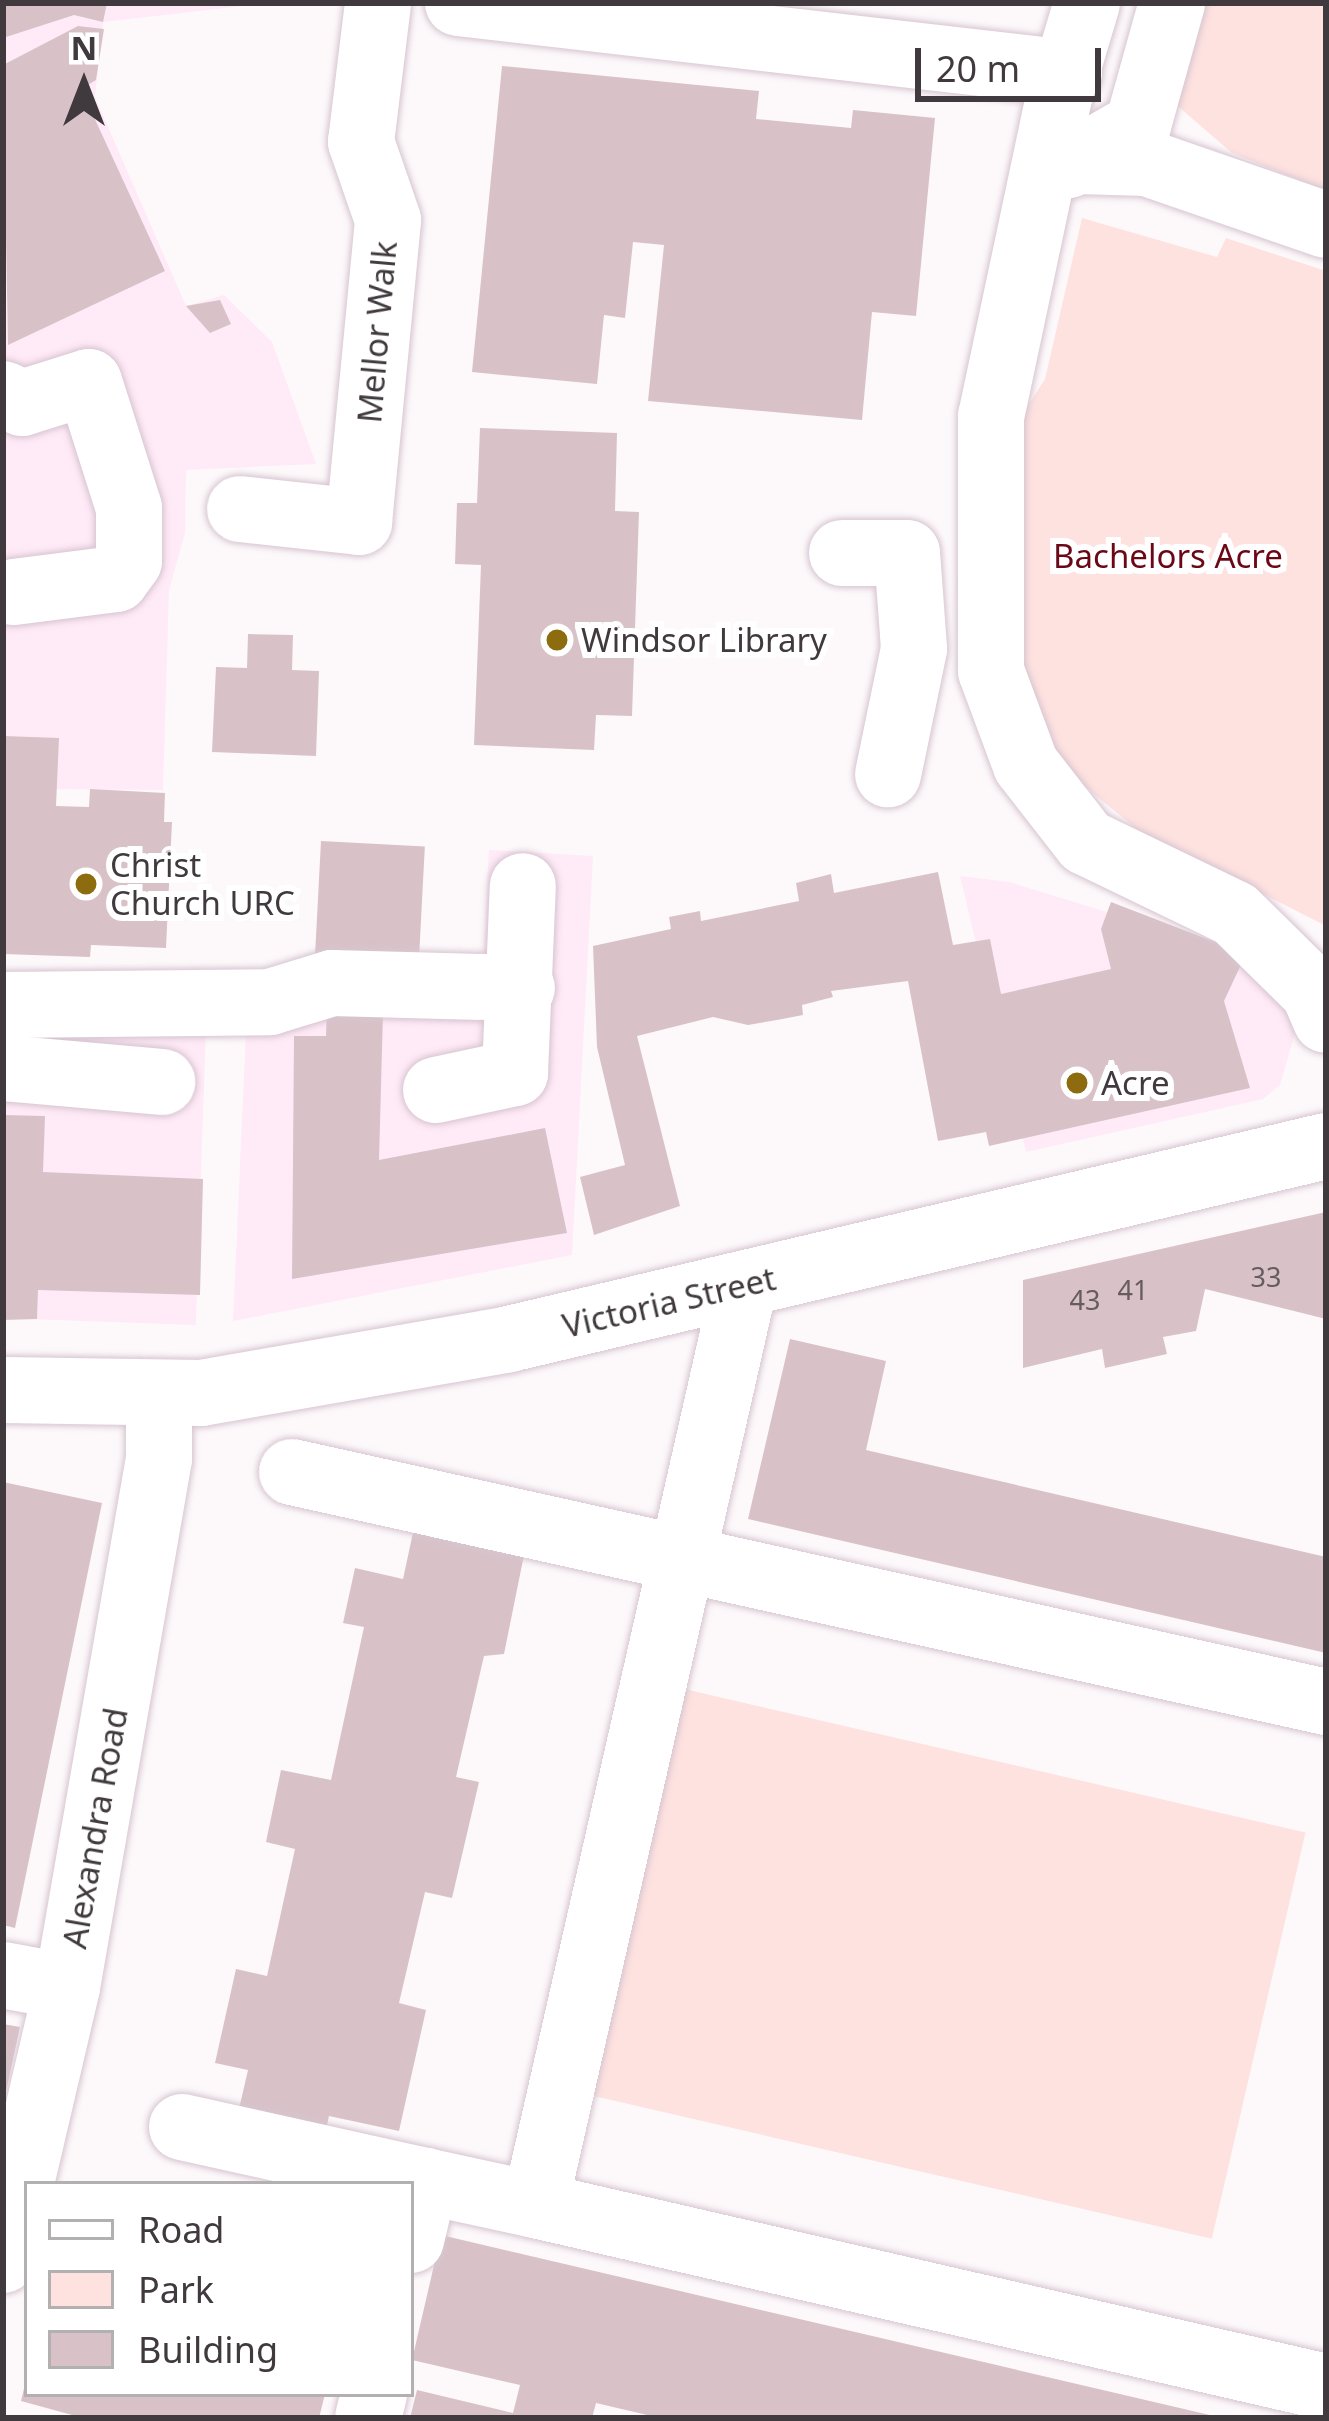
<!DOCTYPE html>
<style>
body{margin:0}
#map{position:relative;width:1329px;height:2421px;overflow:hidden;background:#fdf9fb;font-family:"Noto Sans",sans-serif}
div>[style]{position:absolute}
.built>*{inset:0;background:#ffeaf7;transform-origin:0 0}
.green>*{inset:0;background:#fee2e0;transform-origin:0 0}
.building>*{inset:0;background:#d8c2c8;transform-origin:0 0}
.roads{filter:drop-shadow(0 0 3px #d7c5d0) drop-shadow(0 0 3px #d7c5d0)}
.minor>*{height:66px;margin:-33px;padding:0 33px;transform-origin:33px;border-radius:33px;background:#fff}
.dots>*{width:33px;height:33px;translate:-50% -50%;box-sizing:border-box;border:6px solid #fff;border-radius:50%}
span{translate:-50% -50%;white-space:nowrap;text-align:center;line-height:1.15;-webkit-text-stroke:12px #fff;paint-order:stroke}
.number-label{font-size:27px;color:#665b60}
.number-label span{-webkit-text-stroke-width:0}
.street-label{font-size:33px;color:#40393d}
.park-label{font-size:33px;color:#6a0816}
.poi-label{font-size:33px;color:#40393d}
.left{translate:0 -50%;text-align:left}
.frame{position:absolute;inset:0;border:6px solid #40393d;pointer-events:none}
.legend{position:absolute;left:24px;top:2181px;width:390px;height:216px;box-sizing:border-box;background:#fff;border:3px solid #b3b0b1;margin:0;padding:15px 21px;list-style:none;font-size:36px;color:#40393d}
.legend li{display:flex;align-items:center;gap:24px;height:60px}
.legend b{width:60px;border:3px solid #b3b0b1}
.north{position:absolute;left:24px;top:24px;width:120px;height:120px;-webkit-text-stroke:9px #fff;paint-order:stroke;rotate:0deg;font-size:33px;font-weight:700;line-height:48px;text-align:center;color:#40393d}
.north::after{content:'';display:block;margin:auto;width:42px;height:54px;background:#40393d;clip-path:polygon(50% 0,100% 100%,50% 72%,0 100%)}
.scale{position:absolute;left:915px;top:48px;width:186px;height:54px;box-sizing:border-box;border:6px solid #40393d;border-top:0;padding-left:15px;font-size:36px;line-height:42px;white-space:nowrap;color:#40393d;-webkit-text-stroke:9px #fff;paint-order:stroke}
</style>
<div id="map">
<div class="built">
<div style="clip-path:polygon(3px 3px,269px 3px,103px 22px,95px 97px,186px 306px,224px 295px,272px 342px,316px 464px,186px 470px,185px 533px,169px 590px,163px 790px,42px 789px,3px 854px)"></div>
<div style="clip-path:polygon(489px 850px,593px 856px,572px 1255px,233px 1321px,246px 1032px,483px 969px)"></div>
<div style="clip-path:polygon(960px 876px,1009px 882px,1120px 916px,1257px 968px,1299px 1020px,1280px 1085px,1263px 1099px,1026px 1152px)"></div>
<div style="left:3px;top:1026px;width:203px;height:292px;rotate:2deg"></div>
</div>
<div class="green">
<div style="clip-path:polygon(1199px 3px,1326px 3px,1326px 191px,1232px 153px,1165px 95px)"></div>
<div style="clip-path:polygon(1082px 218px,1217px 257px,1226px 238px,1326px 271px,1326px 926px,1138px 830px,1083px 785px,1046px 740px,1021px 669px,1015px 426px,1045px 379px)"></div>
<div style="left:680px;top:1688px;width:642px;height:417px;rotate:13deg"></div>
</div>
<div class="building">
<div style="clip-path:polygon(3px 3px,107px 3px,103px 22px,74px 15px,3px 38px)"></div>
<div style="clip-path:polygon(78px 26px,104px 29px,96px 80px,81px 89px,165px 271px,8px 345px,3px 65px)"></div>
<div style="clip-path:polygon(502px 66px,759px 91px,756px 119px,851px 128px,853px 110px,935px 118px,916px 316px,872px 312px,862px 420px,648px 401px,664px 245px,633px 242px,625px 318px,604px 315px,597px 384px,472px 372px)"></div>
<div style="clip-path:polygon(220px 300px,231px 324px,210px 333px,186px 306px)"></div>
<div style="clip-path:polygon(480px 428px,617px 433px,615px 511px,639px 512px,632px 716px,596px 715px,594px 750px,474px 745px,481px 565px,455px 564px,457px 503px,477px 503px)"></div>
<div style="clip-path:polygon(248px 634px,293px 635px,292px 670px,319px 671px,316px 756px,212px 752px,216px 667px,247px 668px)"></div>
<div style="clip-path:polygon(3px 736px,59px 738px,56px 806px,89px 807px,90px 789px,165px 793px,164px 822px,172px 822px,166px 948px,91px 945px,90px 957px,3px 954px)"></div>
<div style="left:321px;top:841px;width:104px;height:123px;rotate:3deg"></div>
<div style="clip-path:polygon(938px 872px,953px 945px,990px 939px,1001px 994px,1111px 969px,1101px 929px,1111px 902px,1246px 954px,1224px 1001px,1250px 1088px,989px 1146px,986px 1132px,938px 1141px,908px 981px,831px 991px,833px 997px,802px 1005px,803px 1015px,777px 1020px,748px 1025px,713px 1017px,637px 1036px,680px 1206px,594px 1235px,580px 1177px,625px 1165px,597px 1047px,593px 946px,671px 929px,669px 917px,700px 911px,701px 921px,799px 901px,796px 883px,831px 874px,834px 893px)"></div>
<div style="clip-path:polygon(327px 1007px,383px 1012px,379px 1160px,545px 1128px,567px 1233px,292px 1279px,294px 1036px,326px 1036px)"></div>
<div style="clip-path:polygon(3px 1115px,45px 1116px,43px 1172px,203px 1179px,200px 1295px,38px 1290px,37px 1319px,3px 1320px)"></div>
<div style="clip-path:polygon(1326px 1212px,1326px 1319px,1205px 1289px,1196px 1331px,1163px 1337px,1167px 1354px,1105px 1368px,1102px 1349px,1023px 1368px,1023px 1280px)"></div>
<div style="clip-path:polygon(790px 1339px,886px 1361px,866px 1450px,1326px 1557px,1326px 1653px,748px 1519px)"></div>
<div style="clip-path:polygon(3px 1482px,102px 1503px,15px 1928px,3px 1925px)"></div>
<div style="clip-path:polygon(414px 1528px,525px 1550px,504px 1654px,484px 1656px,456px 1777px,479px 1782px,452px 1898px,425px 1892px,399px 2003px,426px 2010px,399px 2131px,329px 2116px,323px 2142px,236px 2122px,248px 2070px,215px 2063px,236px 1969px,267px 1976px,295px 1849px,266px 1842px,281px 1770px,331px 1780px,364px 1627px,343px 1623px,355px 1568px,403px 1579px)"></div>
<div style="clip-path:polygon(3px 2024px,20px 2027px,5px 2097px,3px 2096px)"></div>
<div style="clip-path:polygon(441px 2235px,1214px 2416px,1213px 2418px,660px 2418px,596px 2403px,592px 2418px,410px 2418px,417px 2390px,513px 2413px,520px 2385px,412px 2360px)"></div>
<div style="clip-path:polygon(25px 2384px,27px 2394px,325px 2394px,319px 2418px,83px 2418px,21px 2401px)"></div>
</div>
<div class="roads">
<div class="minor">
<div style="left:458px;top:3px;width:615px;rotate:6.54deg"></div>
<div style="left:1087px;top:3px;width:98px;rotate:106.6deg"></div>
<div style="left:1059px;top:97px;width:326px;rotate:102deg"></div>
<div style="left:991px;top:416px;width:255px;rotate:90deg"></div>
<div style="left:991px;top:671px;width:100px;rotate:69.6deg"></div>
<div style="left:1026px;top:765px;width:98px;rotate:52.1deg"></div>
<div style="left:1086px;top:842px;width:165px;rotate:25.8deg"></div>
<div style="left:1235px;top:914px;width:111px;rotate:44.6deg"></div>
<div style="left:1314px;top:992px;width:30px;rotate:67deg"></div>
<div style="left:1078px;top:161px;width:69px;rotate:1.7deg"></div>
<div style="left:1147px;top:163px;width:189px;rotate:19.1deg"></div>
<div style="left:1069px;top:165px;width:80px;rotate:-30.1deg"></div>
<div style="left:1138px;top:125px;width:127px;rotate:-74.4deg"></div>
<div style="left:3px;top:394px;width:21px;rotate:25deg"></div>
<div style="left:22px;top:403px;width:70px;rotate:-17.4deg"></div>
<div style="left:89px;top:382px;width:132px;rotate:72.4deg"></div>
<div style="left:129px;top:508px;width:53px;rotate:90deg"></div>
<div style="left:129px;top:561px;width:22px;rotate:126deg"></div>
<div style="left:116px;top:579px;width:103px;rotate:172.7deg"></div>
<div style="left:240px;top:509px;width:120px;rotate:6.2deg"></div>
<div style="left:359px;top:522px;width:303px;rotate:-84.5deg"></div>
<div style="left:388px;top:220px;width:83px;rotate:-109.1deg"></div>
<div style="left:361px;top:142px;width:140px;rotate:-83deg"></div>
<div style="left:842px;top:553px;width:65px"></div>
<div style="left:907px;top:553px;width:96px;rotate:85.8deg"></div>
<div style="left:914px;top:649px;width:128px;rotate:101.7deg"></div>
<div style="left:3px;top:1005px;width:267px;rotate:-0.6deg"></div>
<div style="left:270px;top:1002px;width:65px;rotate:-17deg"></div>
<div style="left:332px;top:983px;width:190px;rotate:1.5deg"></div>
<div style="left:3px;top:1068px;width:160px;rotate:5deg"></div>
<div style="left:436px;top:1090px;width:81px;rotate:-12.1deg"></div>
<div style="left:515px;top:1073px;width:187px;rotate:-87.6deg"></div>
<div style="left:744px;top:1286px;width:942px;rotate:102.81deg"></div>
<div style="left:535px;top:2205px;width:812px;rotate:12.96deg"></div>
<div style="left:3px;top:1390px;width:198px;rotate:0.9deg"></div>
<div style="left:201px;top:1393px;width:313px;rotate:-9.9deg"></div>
<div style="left:509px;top:1339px;width:839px;rotate:-13.29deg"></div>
<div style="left:292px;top:1472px;width:1059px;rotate:12.54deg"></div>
<div style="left:3px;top:1975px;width:65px;rotate:10.6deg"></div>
<div style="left:182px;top:2127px;width:249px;rotate:12.5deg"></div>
<div style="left:411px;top:2240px;width:61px;rotate:-76.7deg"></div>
<div style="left:425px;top:2181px;width:113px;rotate:12.3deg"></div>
<div style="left:3px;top:2260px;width:280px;rotate:-76.8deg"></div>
<div style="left:67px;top:1987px;width:536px;rotate:-80.12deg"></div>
<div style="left:159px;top:1459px;width:66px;rotate:-90deg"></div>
<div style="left:368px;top:2418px;width:25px;rotate:-76deg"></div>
</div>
</div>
<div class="dots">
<div style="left:557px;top:640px;background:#8d6c0f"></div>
<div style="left:86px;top:884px;background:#8d6c0f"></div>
<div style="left:1077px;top:1083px;background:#8d6c0f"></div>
</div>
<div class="number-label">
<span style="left:1266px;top:1277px">33</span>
<span style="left:1133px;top:1290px">41</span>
<span style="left:1085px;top:1300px">43</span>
</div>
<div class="street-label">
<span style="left:377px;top:332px;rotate:-85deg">Mellor Walk</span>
<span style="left:669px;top:1302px;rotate:-13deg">Victoria Street</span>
<span style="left:95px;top:1828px;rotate:-80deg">Alexandra Road</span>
</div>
<div class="park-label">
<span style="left:1168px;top:556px">Bachelors Acre</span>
</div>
<div class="poi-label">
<span class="left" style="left:581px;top:640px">Windsor Library</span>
<span class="left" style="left:110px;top:884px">Christ<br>Church URC</span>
<span class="left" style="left:1101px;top:1083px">Acre</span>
</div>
<div class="frame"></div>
<ul class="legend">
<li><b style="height:15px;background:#fff"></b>Road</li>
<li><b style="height:33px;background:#fee2e0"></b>Park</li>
<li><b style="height:33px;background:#d8c2c8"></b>Building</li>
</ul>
<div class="north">N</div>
<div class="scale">20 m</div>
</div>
